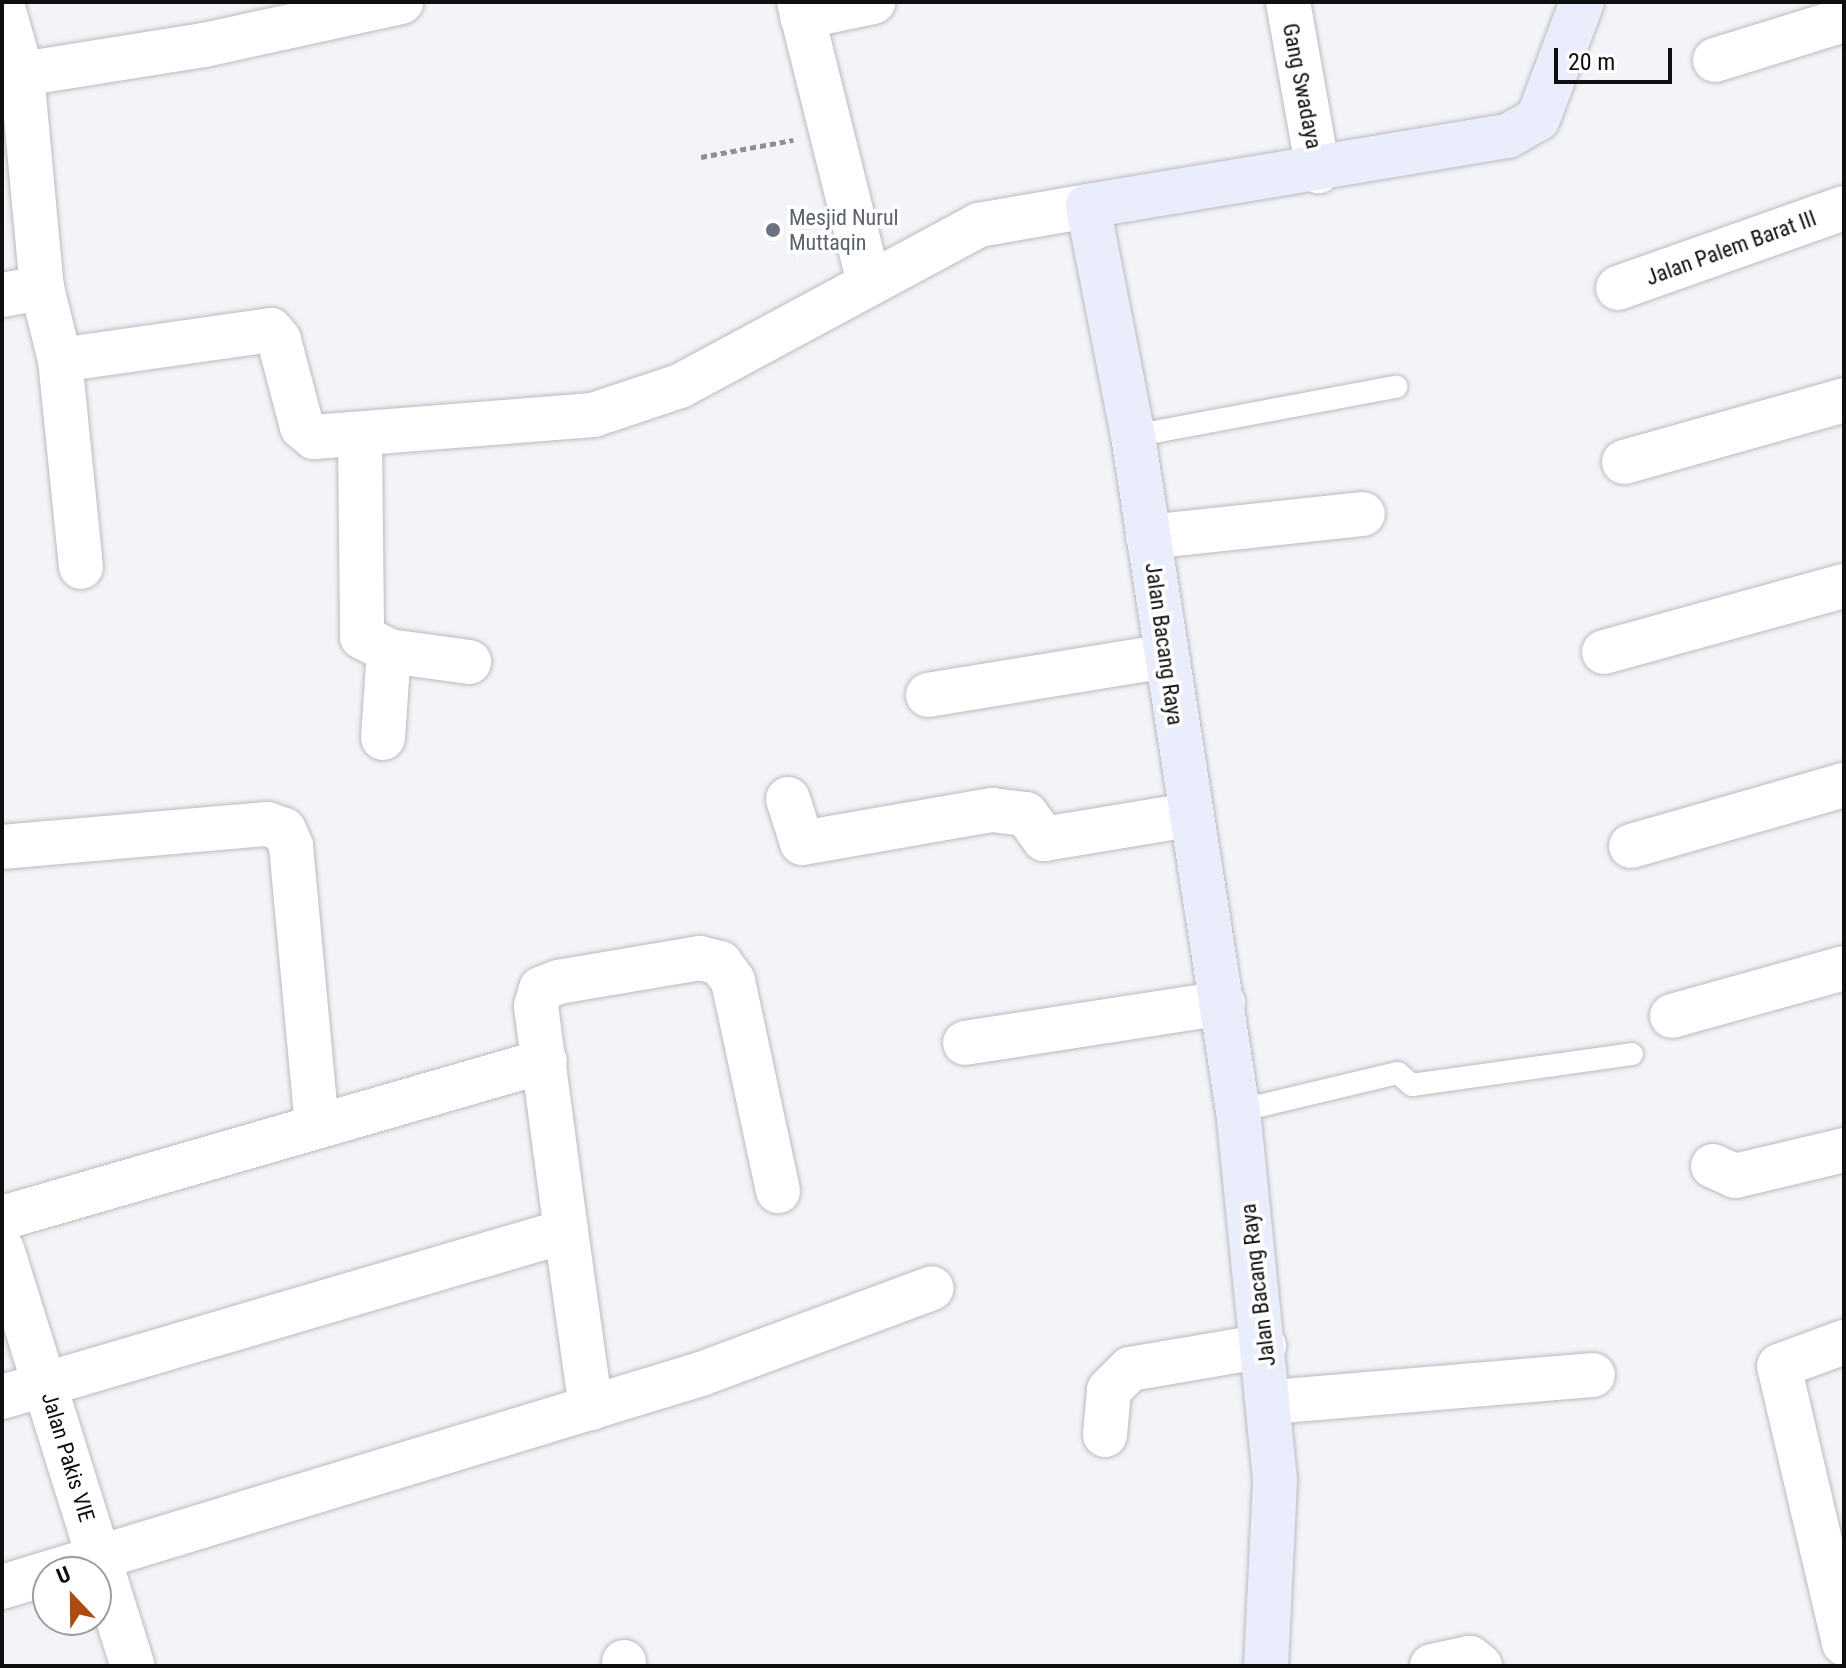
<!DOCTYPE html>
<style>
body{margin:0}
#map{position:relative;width:1846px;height:1668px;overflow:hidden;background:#f3f4f8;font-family:"Roboto Condensed",sans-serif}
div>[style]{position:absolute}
.path>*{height:5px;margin-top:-2.5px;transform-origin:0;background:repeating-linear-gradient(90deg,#8f9093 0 6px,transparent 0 10px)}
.roads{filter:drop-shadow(0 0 2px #bbbbbf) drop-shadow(0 0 2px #bbbbbf)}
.lane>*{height:22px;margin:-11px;padding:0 11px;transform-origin:11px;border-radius:11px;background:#fff}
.street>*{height:44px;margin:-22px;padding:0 22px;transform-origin:22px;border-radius:22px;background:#fff}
.secondary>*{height:44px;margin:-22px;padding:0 22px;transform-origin:22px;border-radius:22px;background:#eaedfc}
.dots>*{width:22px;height:22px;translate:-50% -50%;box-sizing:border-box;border:4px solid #fff;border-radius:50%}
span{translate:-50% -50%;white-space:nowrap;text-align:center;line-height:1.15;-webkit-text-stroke:7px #fff;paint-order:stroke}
.street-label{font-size:22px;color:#0f0f10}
.worship-label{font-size:22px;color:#5b616d}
.left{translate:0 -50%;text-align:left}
.frame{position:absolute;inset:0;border:4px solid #0f0f10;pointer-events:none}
.north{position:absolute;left:32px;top:1556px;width:80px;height:80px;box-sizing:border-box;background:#fff;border:2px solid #9f9f9f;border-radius:50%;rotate:338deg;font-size:22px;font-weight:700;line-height:32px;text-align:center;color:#0f0f10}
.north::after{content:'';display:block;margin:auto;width:28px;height:36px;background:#ad4b10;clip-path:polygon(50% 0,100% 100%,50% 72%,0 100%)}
.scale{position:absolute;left:1554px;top:48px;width:118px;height:36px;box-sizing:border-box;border:4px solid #0f0f10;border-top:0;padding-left:10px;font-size:24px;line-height:28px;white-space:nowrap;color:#0f0f10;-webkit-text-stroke:6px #fff;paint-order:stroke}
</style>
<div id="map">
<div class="path">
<div style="left:701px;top:157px;width:94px;rotate:-10.5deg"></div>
</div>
<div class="roads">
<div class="lane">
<div style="left:1133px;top:436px;width:268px;rotate:-10.6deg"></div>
<div style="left:1238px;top:1111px;width:164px;rotate:-13.4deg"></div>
<div style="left:1398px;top:1073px;width:18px;rotate:41deg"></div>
<div style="left:1412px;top:1085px;width:222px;rotate:-8deg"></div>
</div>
<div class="street">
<div style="left:799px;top:2px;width:290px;rotate:76deg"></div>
<div style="left:1288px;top:2px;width:172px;rotate:79.9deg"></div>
<div style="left:2px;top:4px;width:73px;rotate:74.1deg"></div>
<div style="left:22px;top:74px;width:215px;rotate:84.7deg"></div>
<div style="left:42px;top:288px;width:74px;rotate:76deg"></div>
<div style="left:60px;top:360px;width:208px;rotate:84.2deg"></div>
<div style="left:802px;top:17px;width:73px;rotate:-11.9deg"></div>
<div style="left:1715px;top:60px;width:135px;rotate:-17.2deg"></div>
<div style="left:22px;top:74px;width:184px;rotate:-9.1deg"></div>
<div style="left:204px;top:45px;width:202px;rotate:-12.3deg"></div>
<div style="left:1618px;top:288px;width:240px;rotate:-19.5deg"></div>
<div style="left:2px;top:295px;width:41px;rotate:-9.9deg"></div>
<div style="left:60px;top:360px;width:213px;rotate:-8.1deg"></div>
<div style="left:271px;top:330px;width:13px;rotate:51deg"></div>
<div style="left:279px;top:340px;width:90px;rotate:75.2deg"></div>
<div style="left:302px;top:427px;width:16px;rotate:40deg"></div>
<div style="left:314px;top:437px;width:280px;rotate:-4.5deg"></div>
<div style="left:593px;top:415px;width:92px;rotate:-18.4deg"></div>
<div style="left:680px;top:386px;width:340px;rotate:-28.3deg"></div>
<div style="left:979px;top:225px;width:111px;rotate:-9.9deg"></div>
<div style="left:360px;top:437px;width:200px;rotate:89.4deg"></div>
<div style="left:362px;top:637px;width:30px;rotate:27deg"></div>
<div style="left:389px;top:651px;width:81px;rotate:7.8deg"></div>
<div style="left:1624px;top:462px;width:229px;rotate:-15.7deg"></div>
<div style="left:1148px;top:537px;width:216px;rotate:-6.1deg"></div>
<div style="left:1604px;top:652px;width:249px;rotate:-15.4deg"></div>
<div style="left:928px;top:695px;width:242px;rotate:-9.3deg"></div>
<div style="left:383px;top:738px;width:87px;rotate:-86.1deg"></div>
<div style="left:788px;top:799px;width:46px;rotate:72.3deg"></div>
<div style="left:802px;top:843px;width:193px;rotate:-9.9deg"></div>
<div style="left:992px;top:810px;width:34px;rotate:7deg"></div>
<div style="left:1026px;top:814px;width:31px;rotate:54deg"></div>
<div style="left:1044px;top:839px;width:147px;rotate:-9.4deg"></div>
<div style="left:1631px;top:846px;width:222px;rotate:-16deg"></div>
<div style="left:2px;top:847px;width:266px;rotate:-5deg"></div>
<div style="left:267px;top:824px;width:18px;rotate:19deg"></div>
<div style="left:284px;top:830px;width:17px;rotate:66deg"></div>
<div style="left:291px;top:846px;width:280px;rotate:84.7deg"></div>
<div style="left:1672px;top:1016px;width:179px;rotate:-15.6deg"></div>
<div style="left:965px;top:1043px;width:261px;rotate:-8.8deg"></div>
<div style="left:1713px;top:1166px;width:24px;rotate:24deg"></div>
<div style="left:1735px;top:1176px;width:112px;rotate:-13.4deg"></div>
<div style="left:2px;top:1218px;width:565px;rotate:-16.13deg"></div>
<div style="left:566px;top:1231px;width:227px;rotate:-97.6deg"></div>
<div style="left:536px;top:1006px;width:18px;rotate:-74deg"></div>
<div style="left:541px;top:989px;width:18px;rotate:-22deg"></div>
<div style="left:558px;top:982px;width:144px;rotate:-9.6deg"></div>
<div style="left:700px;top:958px;width:21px;rotate:14deg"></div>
<div style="left:720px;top:963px;width:22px;rotate:54deg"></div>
<div style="left:733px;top:981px;width:215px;rotate:77.9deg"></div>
<div style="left:2px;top:1249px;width:437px;rotate:72.6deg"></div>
<div style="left:1844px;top:1342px;width:69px;rotate:159.7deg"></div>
<div style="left:1779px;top:1366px;width:285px;rotate:76.8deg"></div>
<div style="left:2px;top:1397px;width:588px;rotate:-16.4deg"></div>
<div style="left:566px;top:1231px;width:179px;rotate:82deg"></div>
<div style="left:1271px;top:1402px;width:323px;rotate:-4.8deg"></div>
<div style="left:1105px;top:1435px;width:45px;rotate:-84.9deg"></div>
<div style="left:1109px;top:1390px;width:30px;rotate:-45deg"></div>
<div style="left:1130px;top:1369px;width:136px;rotate:-9.7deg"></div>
<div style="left:51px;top:1572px;width:679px;rotate:-16.94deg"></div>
<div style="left:701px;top:1374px;width:246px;rotate:-20.4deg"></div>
<div style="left:2px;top:1587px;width:48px;rotate:-16.9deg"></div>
<div style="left:624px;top:1662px;width:4px;rotate:90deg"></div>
<div style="left:1432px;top:1666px;width:39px;rotate:-12deg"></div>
<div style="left:1470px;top:1658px;width:13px;rotate:39deg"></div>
</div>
<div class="secondary">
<div style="left:1266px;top:1666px;width:186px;rotate:-87.2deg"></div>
<div style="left:1275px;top:1480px;width:371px;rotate:-95.7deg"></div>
<div style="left:1238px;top:1111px;width:683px;rotate:-98.84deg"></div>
<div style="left:1133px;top:436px;width:234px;rotate:-101.1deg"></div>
<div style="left:1088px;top:206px;width:426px;rotate:-9.5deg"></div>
<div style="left:1508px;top:136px;width:34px;rotate:-30deg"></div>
<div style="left:1538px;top:119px;width:125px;rotate:-69.4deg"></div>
</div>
</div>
<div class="dots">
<div style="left:773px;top:230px;background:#6b7280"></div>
</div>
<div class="street-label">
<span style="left:1302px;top:86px;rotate:79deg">Gang Swadaya</span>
<span style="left:1731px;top:248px;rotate:-20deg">Jalan Palem Barat III</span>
<span style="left:1164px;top:644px;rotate:82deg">Jalan Bacang Raya</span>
<span style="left:1258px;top:1285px;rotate:-97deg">Jalan Bacang Raya</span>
<span style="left:68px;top:1457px;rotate:73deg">Jalan Pakis VIE</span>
</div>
<div class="worship-label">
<span class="left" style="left:789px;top:230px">Mesjid Nurul<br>Muttaqin</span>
</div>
<div class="frame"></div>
<div class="north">U</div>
<div class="scale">20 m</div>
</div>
